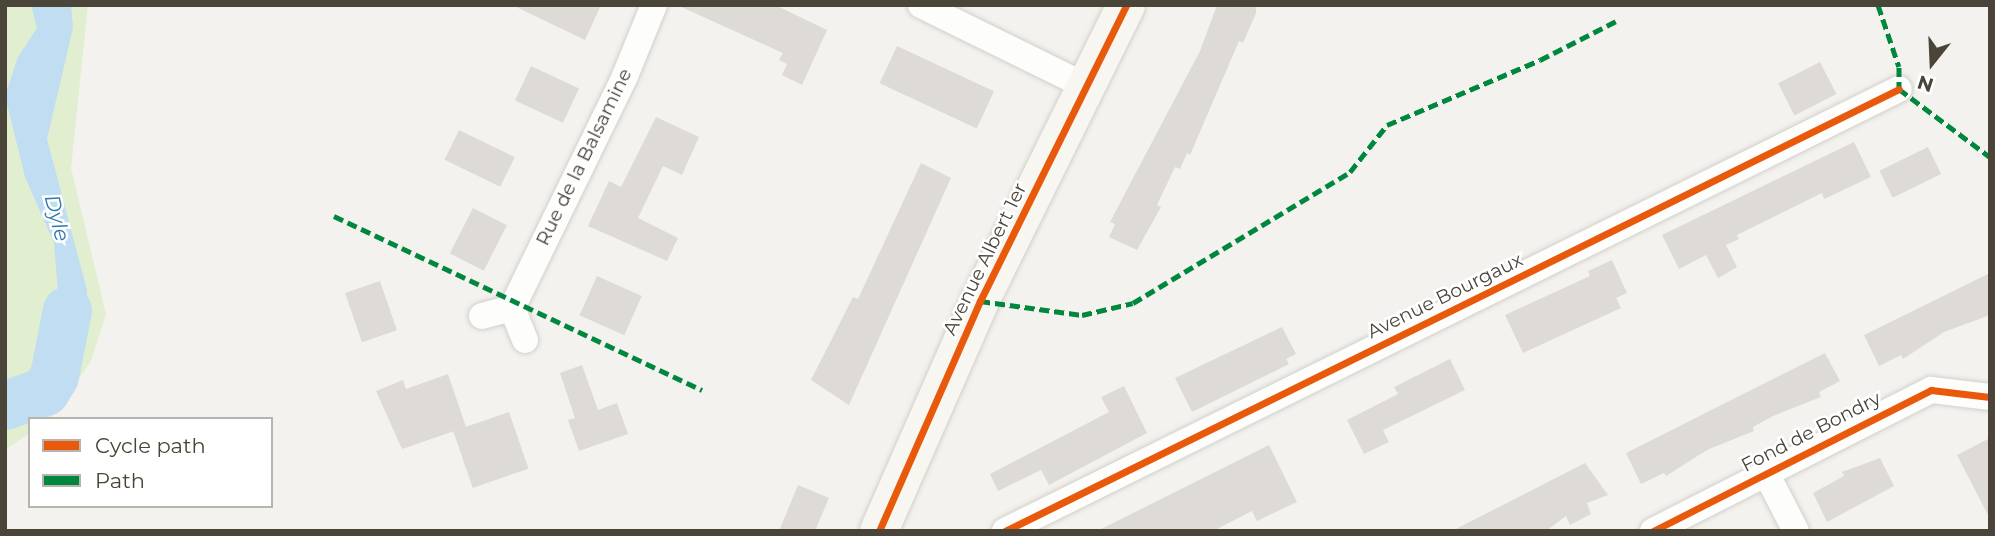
<!DOCTYPE html>
<style>
body{margin:0}
#map{position:relative;width:1995px;height:536px;overflow:hidden;background:#f4f2ee;font-family:Montserrat,sans-serif}
div>[style]{position:absolute}
.green>*{inset:0;background:#e1eecf}
.water>*{inset:0;background:#c0ddf1}
.river>*{height:49px;margin:-24.5px;padding:0 24.5px;transform-origin:24.5px;border-radius:24.5px;background:#c0ddf1}
.building>*{inset:0;background:#dedbd6;transform-origin:0 0}
.roads{filter:drop-shadow(0 0 2px #d2d0cb) drop-shadow(0 0 2px #d2d0cb)}
.minor>*{height:26px;margin:-13px;padding:0 13px;transform-origin:13px;border-radius:13px;background:#fdfdfc}
.secondary>*{height:38px;margin:-19px;padding:0 19px;transform-origin:19px;border-radius:19px;background:#f7f6f1}
.quiet>*{height:5px;margin-top:-2.5px;transform-origin:0;background:repeating-linear-gradient(90deg,#00873e 0 10px,transparent 0 15px)}
.cycleway>*{height:7px;margin:-3.5px;padding:0 3.5px;transform-origin:3.5px;border-radius:3.5px;background:#e8590c}
span{translate:-50% -50%;white-space:nowrap;text-align:center;line-height:1.15;-webkit-text-stroke:5px #fff;paint-order:stroke}
.street-label{font-size:19px;color:#4b4439}
.water-label{font-size:21px;color:#2e7ab2;font-style:italic}
.frame{position:absolute;inset:0;border:7px solid #4b4439;pointer-events:none}
.legend{position:absolute;left:28px;top:417px;width:245px;height:91px;box-sizing:border-box;background:#fff;border:2px solid #b7b4b0;margin:0;padding:9px 12px;list-style:none;font-size:21px;color:#4b4439}
.legend li{display:flex;align-items:center;gap:14px;height:35px}
.legend b{width:35px;border:2px solid #b7b4b0}
.north{position:absolute;left:1897px;top:28px;width:70px;height:70px;-webkit-text-stroke:5px #fff;paint-order:stroke;rotate:198deg;font-size:19px;font-weight:700;line-height:28px;text-align:center;color:#4b4439}
.north::after{content:'';display:block;margin:auto;width:24px;height:32px;background:#4b4439;clip-path:polygon(50% 0,100% 100%,50% 72%,0 100%)}
</style>
<div id="map">
<div class="green">
<div style="clip-path:polygon(5px 5px,88px 5px,71px 168px,106px 314px,91px 361px,51px 418px,30px 419px,30px 433px,5px 450px)"></div>
</div>
<div class="water">
<div style="clip-path:polygon(31px 5px,71px 5px,73px 28px,47px 139px,87px 290px,87px 337px,67px 376px,54px 376px,44px 366px,59px 303px,54px 243px,25px 177px,5px 96px,18px 57px,37px 28px)"></div>
</div>
<div class="river">
<div style="left:5px;top:405px;width:42px;rotate:-19.3deg"></div>
<div style="left:45px;top:391px;width:17px;rotate:-59deg"></div>
<div style="left:54px;top:376px;width:67px;rotate:-78.9deg"></div>
</div>
<div class="building">
<div style="clip-path:polygon(512px 5px,601px 5px,585px 40px)"></div>
<div style="clip-path:polygon(677px 5px,775px 5px,827px 30px,802px 85px,782px 75px,787px 64px,779px 60px,783px 53px)"></div>
<div style="clip-path:polygon(1217px 5px,1256px 5px,1256px 13px,1243px 43px,1239px 41px,1190px 155px,1187px 153px,1180px 169px,1175px 167px,1157px 205px,1161px 207px,1137px 250px,1109px 237px,1115px 224px,1110px 222px,1200px 51px)"></div>
<div style="left:897px;top:46px;width:107px;height:41px;rotate:25deg"></div>
<div style="left:1820px;top:62px;width:36px;height:47px;rotate:63deg"></div>
<div style="left:531px;top:66px;width:53px;height:38px;rotate:25deg"></div>
<div style="clip-path:polygon(656px 117px,699px 137px,682px 175px,663px 166px,638px 218px,678px 238px,667px 261px,588px 226px,609px 181px,621px 187px)"></div>
<div style="left:459px;top:130px;width:62px;height:33px;rotate:26deg"></div>
<div style="clip-path:polygon(1854px 142px,1871px 177px,1824px 199px,1822px 193px,1737px 235px,1739px 239px,1726px 245px,1737px 267px,1718px 278px,1706px 255px,1679px 269px,1662px 235px)"></div>
<div style="left:1928px;top:147px;width:30px;height:54px;rotate:64deg"></div>
<div style="clip-path:polygon(921px 163px,951px 178px,849px 405px,811px 380px,853px 297px,858px 299px)"></div>
<div style="left:473px;top:208px;width:38px;height:51px;rotate:27deg"></div>
<div style="clip-path:polygon(1612px 260px,1627px 293px,1616px 298px,1621px 308px,1523px 353px,1505px 315px,1590px 276px,1588px 271px)"></div>
<div style="clip-path:polygon(1990px 273px,1990px 315px,1944px 332px,1903px 359px,1901px 355px,1879px 366px,1864px 335px)"></div>
<div style="left:597px;top:276px;width:49px;height:43px;rotate:24deg"></div>
<div style="left:380px;top:281px;width:52px;height:37px;rotate:71deg"></div>
<div style="clip-path:polygon(1282px 327px,1296px 354px,1286px 359px,1289px 364px,1192px 412px,1175px 378px)"></div>
<div style="clip-path:polygon(1825px 353px,1840px 381px,1819px 392px,1821px 397px,1773px 416px,1753px 427px,1754px 431px,1707px 450px,1666px 476px,1664px 473px,1641px 484px,1626px 453px)"></div>
<div style="clip-path:polygon(1450px 359px,1465px 390px,1383px 430px,1389px 442px,1364px 454px,1347px 420px,1398px 394px,1394px 387px)"></div>
<div style="clip-path:polygon(582px 365px,598px 410px,617px 403px,628px 434px,579px 451px,568px 420px,575px 418px,560px 373px)"></div>
<div style="clip-path:polygon(448px 374px,466px 427px,402px 449px,376px 391px,403px 380px,406px 389px)"></div>
<div style="clip-path:polygon(1124px 386px,1147px 433px,1049px 485px,1041px 470px,998px 491px,990px 474px,1109px 412px,1101px 397px)"></div>
<div style="left:509px;top:412px;width:60px;height:59px;rotate:71deg"></div>
<div style="clip-path:polygon(1990px 438px,1990px 519px,1957px 455px)"></div>
<div style="clip-path:polygon(1269px 445px,1297px 502px,1257px 521px,1252px 511px,1213px 531px,1097px 531px)"></div>
<div style="clip-path:polygon(1880px 458px,1894px 486px,1827px 522px,1813px 493px,1844px 476px,1842px 472px)"></div>
<div style="clip-path:polygon(1585px 463px,1608px 495px,1587px 503px,1591px 514px,1570px 525px,1566px 516px,1546px 531px,1452px 531px)"></div>
<div style="clip-path:polygon(798px 485px,829px 498px,815px 531px,779px 531px)"></div>
</div>
<div class="roads">
<div class="minor">
<div style="left:921px;top:5px;width:186px;rotate:26.2deg"></div>
<div style="left:482px;top:316px;width:31px;rotate:-15deg"></div>
<div style="left:525px;top:340px;width:35px;rotate:-112deg"></div>
<div style="left:512px;top:308px;width:258px;rotate:-64deg"></div>
<div style="left:625px;top:76px;width:77px;rotate:-67.8deg"></div>
<div style="left:1766px;top:473px;width:65px;rotate:62.7deg"></div>
<div style="left:1005px;top:531px;width:997px;rotate:-26.31deg"></div>
<div style="left:1653px;top:531px;width:312px;rotate:-26.9deg"></div>
<div style="left:1931px;top:390px;width:59px;rotate:6.8deg"></div>
</div>
<div class="secondary">
<div style="left:879px;top:531px;width:251px;rotate:-66.3deg"></div>
<div style="left:980px;top:301px;width:330px;rotate:-63.7deg"></div>
</div>
</div>
<div class="quiet">
<div style="left:1878px;top:5px;width:65px;rotate:71.3deg"></div>
<div style="left:1899px;top:67px;width:22px;rotate:90deg"></div>
<div style="left:1899px;top:89px;width:114px;rotate:36.8deg"></div>
<div style="left:334px;top:216px;width:407px;rotate:25.3deg"></div>
<div style="left:980px;top:301px;width:103px;rotate:7.8deg"></div>
<div style="left:1082px;top:315px;width:52px;rotate:-13.2deg"></div>
<div style="left:1133px;top:303px;width:253px;rotate:-31.1deg"></div>
<div style="left:1350px;top:172px;width:60px;rotate:-51.8deg"></div>
<div style="left:1387px;top:125px;width:166px;rotate:-23deg"></div>
<div style="left:1540px;top:60px;width:90px;rotate:-27.1deg"></div>
</div>
<div class="cycleway">
<div style="left:879px;top:531px;width:251px;rotate:-66.3deg"></div>
<div style="left:980px;top:301px;width:330px;rotate:-63.7deg"></div>
<div style="left:1005px;top:531px;width:997px;rotate:-26.31deg"></div>
<div style="left:1653px;top:531px;width:312px;rotate:-26.9deg"></div>
<div style="left:1931px;top:390px;width:59px;rotate:6.8deg"></div>
</div>
<div class="street-label">
<span style="left:584px;top:157px;rotate:-64deg">Rue de la Balsamine</span>
<span style="left:985px;top:259px;rotate:-64deg">Avenue Albert 1er</span>
<span style="left:1445px;top:296px;rotate:-26deg">Avenue Bourgaux</span>
<span style="left:1811px;top:432px;rotate:-27deg">Fond de Bondry</span>
</div>
<div class="water-label">
<span style="left:57px;top:218px;rotate:76deg">Dyle</span>
</div>
<div class="frame"></div>
<ul class="legend">
<li><b style="height:9px;background:#e8590c"></b>Cycle path</li>
<li><b style="height:9px;background:#00873e"></b>Path</li>
</ul>
<div class="north">N</div>
</div>
